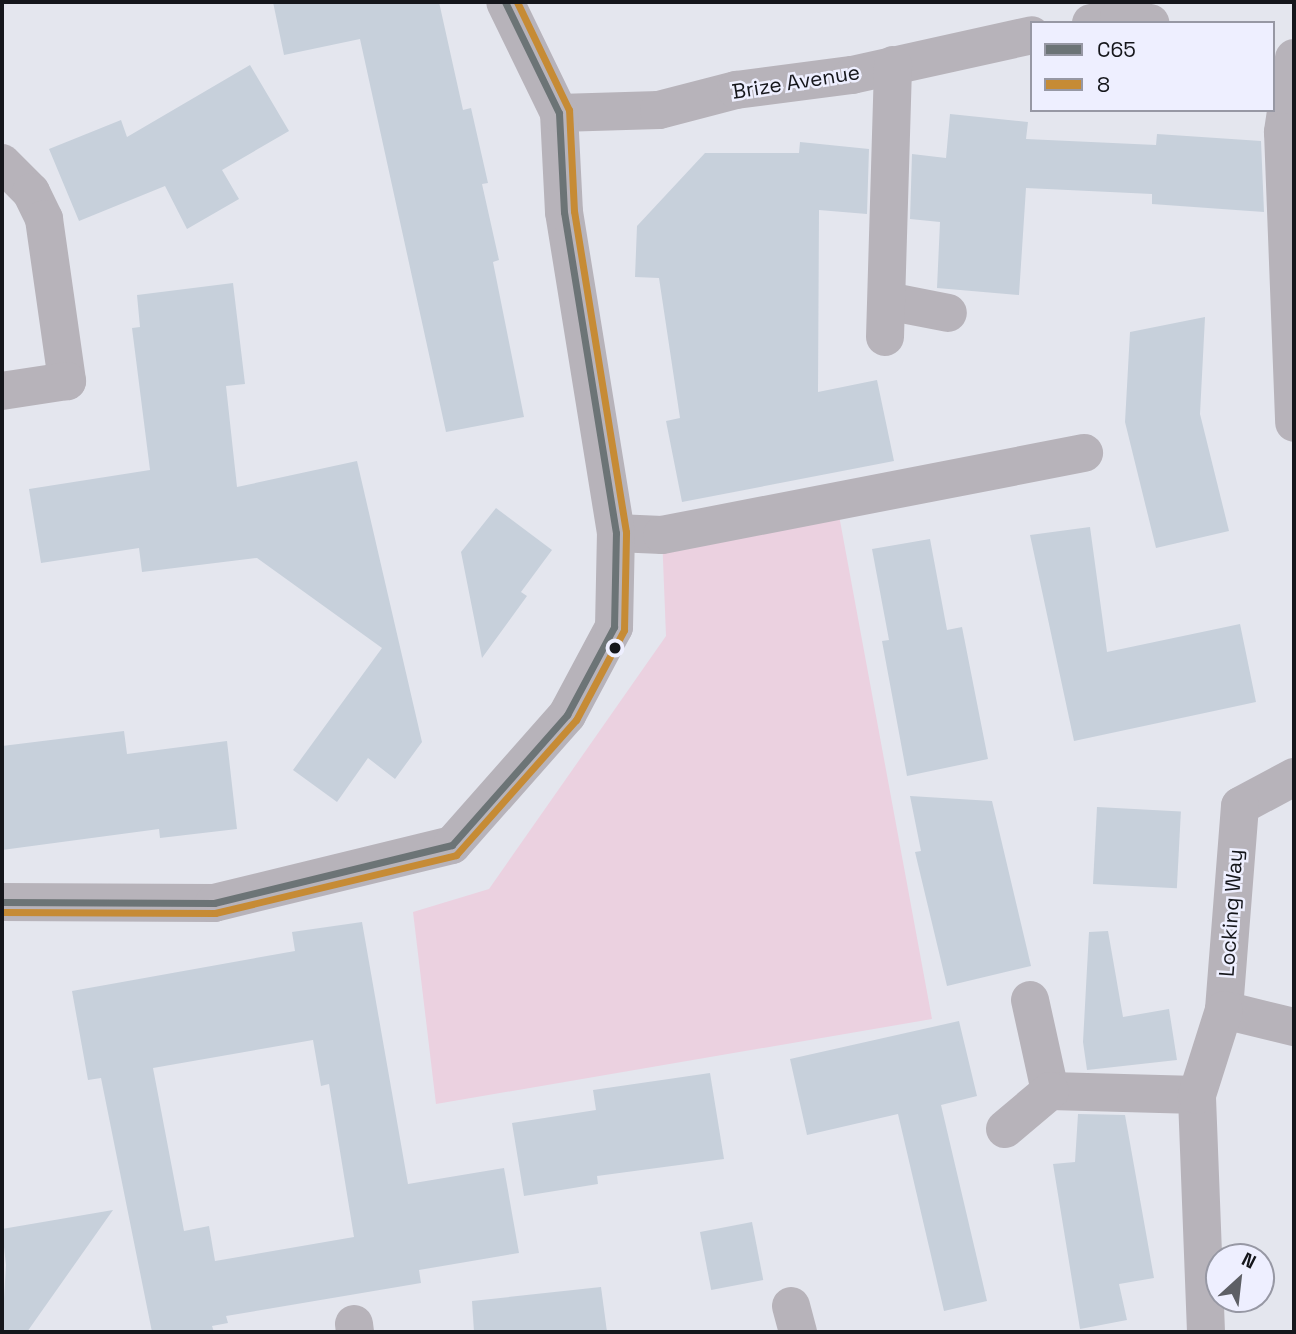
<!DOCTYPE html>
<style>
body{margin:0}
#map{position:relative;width:1296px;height:1334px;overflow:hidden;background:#e4e6ee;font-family:"Space Grotesk",sans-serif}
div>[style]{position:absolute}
.green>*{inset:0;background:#ebd1e0}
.building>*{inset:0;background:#c7d0db;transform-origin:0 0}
.minor>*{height:38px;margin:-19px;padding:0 19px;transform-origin:19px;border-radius:19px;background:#b7b3ba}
.bus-1>*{height:7px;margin:-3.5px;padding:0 3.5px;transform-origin:3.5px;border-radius:3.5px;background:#6c7476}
.bus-2>*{height:7px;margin:-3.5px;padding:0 3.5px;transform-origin:3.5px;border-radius:3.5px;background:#c68b35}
.dots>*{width:19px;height:19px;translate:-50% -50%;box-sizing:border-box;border:4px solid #eeefff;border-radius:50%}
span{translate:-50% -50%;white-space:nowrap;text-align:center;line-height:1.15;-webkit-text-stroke:5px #eeefff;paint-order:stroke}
.street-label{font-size:21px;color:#15161b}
.frame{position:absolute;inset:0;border:4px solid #15161b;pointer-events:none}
.legend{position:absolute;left:1030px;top:21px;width:245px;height:91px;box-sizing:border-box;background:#eeefff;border:2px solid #9798a4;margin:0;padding:9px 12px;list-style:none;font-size:21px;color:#15161b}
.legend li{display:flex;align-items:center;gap:14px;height:35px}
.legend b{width:35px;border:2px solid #9798a4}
.north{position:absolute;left:1205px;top:1243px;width:70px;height:70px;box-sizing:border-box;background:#eeefff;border:2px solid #9798a4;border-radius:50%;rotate:27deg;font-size:19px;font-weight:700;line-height:28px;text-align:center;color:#15161b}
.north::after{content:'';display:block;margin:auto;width:24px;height:32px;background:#5d5f65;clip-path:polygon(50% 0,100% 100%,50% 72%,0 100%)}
</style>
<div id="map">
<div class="green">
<div style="clip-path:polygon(836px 499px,932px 1019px,436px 1104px,413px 912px,489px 889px,666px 636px,662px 535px)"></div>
</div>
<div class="building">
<div style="clip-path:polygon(273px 2px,439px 2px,463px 110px,471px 108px,488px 183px,482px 184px,499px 260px,493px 262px,524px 417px,446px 432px,360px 39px,284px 55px)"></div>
<div style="clip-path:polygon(250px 65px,289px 131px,222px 170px,239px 199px,187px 229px,165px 186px,79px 221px,49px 149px,121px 120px,127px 137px)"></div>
<div style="clip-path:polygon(950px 114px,1028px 122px,1026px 139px,1156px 145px,1157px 134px,1261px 141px,1264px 212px,1152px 204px,1152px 194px,1026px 188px,1019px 295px,937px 288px,940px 222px,910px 219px,912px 154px,946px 158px)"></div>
<div style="clip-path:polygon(800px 142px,869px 149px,867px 214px,819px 210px,818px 392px,877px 380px,894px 461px,682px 502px,666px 421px,680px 418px,659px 278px,635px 277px,637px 226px,705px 153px,799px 153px)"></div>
<div style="clip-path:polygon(233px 283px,245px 384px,226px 386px,237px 487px,357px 461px,422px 742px,395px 779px,368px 758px,337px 802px,293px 770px,382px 648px,257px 558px,142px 572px,139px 548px,41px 563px,29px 489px,150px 470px,132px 328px,140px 327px,137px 295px)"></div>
<div style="clip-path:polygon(1205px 317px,1200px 414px,1229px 531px,1156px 548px,1125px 422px,1130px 332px)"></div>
<div style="clip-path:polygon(496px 508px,552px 550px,521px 592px,527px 596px,482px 658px,461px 552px)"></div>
<div style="clip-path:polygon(1090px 527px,1107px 652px,1240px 624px,1256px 702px,1074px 741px,1030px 535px)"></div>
<div style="clip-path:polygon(930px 539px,947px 630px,962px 627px,988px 759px,907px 776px,882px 641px,889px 640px,872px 549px)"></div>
<div style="clip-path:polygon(124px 731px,127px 754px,227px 741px,237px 829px,160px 838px,159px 829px,2px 850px,2px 746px)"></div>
<div style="clip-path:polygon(910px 796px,992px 801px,1031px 966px,947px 986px,915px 852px,921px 851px)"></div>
<div style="left:1097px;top:807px;width:84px;height:77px;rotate:3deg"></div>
<div style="clip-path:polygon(evenodd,362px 922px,408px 1184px,504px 1168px,519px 1253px,419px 1270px,421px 1283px,226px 1316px,228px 1323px,212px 1326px,214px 1332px,152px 1332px,101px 1078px,88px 1080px,72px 991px,295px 951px,292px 932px,362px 922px,313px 1040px,321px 1086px,329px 1084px,354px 1237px,215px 1261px,209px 1226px,184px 1231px,153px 1068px,313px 1040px)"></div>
<div style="clip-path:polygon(1108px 931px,1123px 1017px,1169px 1009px,1177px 1060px,1087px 1070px,1083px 1042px,1089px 932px)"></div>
<div style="clip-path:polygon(959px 1021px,977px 1096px,941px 1105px,987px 1301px,944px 1311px,898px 1114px,807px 1135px,790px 1059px)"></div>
<div style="clip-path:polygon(710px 1073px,724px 1159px,597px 1176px,598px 1184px,524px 1196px,512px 1123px,596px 1110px,593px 1090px)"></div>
<div style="clip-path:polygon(1078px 1114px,1125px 1115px,1154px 1278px,1119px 1284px,1127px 1320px,1080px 1329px,1053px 1164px,1075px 1162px)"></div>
<div style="clip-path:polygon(113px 1210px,27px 1332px,2px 1332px,6px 1265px,2px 1229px)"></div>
<div style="left:752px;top:1222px;width:59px;height:53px;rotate:79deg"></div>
<div style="clip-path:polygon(601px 1287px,607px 1332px,474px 1332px,472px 1301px)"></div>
</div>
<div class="minor">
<div style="left:1091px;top:23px;width:29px;rotate:-12deg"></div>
<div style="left:1119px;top:17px;width:32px;rotate:11deg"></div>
<div style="left:1294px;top:58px;width:75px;rotate:98.5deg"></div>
<div style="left:1283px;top:132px;width:291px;rotate:87.8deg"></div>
<div style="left:559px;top:113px;width:100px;rotate:-1.7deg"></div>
<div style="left:659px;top:110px;width:80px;rotate:-14.6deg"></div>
<div style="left:736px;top:90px;width:117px;rotate:-7.4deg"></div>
<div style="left:852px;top:75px;width:184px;rotate:-12.5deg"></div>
<div style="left:2px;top:163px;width:41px;rotate:45deg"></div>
<div style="left:31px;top:192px;width:30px;rotate:64deg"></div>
<div style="left:44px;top:219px;width:164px;rotate:81.9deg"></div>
<div style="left:67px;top:381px;width:66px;rotate:171.3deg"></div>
<div style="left:887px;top:301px;width:62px;rotate:11.1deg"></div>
<div style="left:885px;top:337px;width:272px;rotate:-88.3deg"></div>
<div style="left:616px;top:533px;width:46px;rotate:2.5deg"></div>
<div style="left:662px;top:535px;width:430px;rotate:-11deg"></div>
<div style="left:1294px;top:777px;width:61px;rotate:151.8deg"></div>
<div style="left:1240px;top:806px;width:205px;rotate:94.5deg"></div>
<div style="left:1224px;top:1010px;width:72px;rotate:13.7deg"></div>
<div style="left:2px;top:902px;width:212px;rotate:0.3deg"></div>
<div style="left:214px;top:903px;width:245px;rotate:-13.7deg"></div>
<div style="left:452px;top:845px;width:174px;rotate:-48.5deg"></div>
<div style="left:567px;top:715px;width:100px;rotate:-61.9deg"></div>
<div style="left:614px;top:627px;width:94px;rotate:-88.8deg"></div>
<div style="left:616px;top:533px;width:325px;rotate:-99.2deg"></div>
<div style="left:564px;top:212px;width:99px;rotate:-92.9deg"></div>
<div style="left:559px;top:113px;width:123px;rotate:-115.9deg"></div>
<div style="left:1030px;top:1000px;width:93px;rotate:77.6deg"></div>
<div style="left:1050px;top:1091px;width:147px;rotate:1.6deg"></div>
<div style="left:1005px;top:1129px;width:59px;rotate:-40.2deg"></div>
<div style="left:791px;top:1306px;width:27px;rotate:75deg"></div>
<div style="left:354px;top:1324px;width:8px;rotate:83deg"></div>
<div style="left:1206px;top:1332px;width:237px;rotate:-92.2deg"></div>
<div style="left:1197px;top:1095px;width:89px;rotate:-72.4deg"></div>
</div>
<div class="bus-1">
<div style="left:2px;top:902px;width:212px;rotate:0.3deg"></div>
<div style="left:214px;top:903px;width:245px;rotate:-13.7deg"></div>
<div style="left:452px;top:845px;width:174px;rotate:-48.5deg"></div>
<div style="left:567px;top:715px;width:100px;rotate:-61.9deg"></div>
<div style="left:614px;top:627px;width:94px;rotate:-88.8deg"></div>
<div style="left:616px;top:533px;width:325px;rotate:-99.2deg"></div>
<div style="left:564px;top:212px;width:99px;rotate:-92.9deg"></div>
<div style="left:559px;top:113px;width:123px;rotate:-115.9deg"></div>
</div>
<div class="bus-2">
<div style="left:2px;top:912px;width:213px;rotate:0.3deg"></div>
<div style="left:215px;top:913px;width:248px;rotate:-13.5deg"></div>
<div style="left:456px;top:855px;width:181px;rotate:-48.4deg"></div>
<div style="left:576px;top:720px;width:102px;rotate:-61.9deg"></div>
<div style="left:624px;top:630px;width:98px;rotate:-88.8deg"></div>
<div style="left:626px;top:532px;width:325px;rotate:-99.2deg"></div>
<div style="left:574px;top:211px;width:101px;rotate:-92.8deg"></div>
<div style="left:569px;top:110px;width:120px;rotate:-115.7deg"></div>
</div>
<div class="dots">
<div style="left:615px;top:648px;background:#15161b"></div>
</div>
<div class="street-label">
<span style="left:796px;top:82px;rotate:-9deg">Brize Avenue</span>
<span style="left:1231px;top:913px;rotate:-86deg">Locking Way</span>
</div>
<div class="frame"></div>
<ul class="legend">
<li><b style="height:9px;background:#6c7476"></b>C65</li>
<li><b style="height:9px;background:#c68b35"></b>8</li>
</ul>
<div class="north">N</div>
</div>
